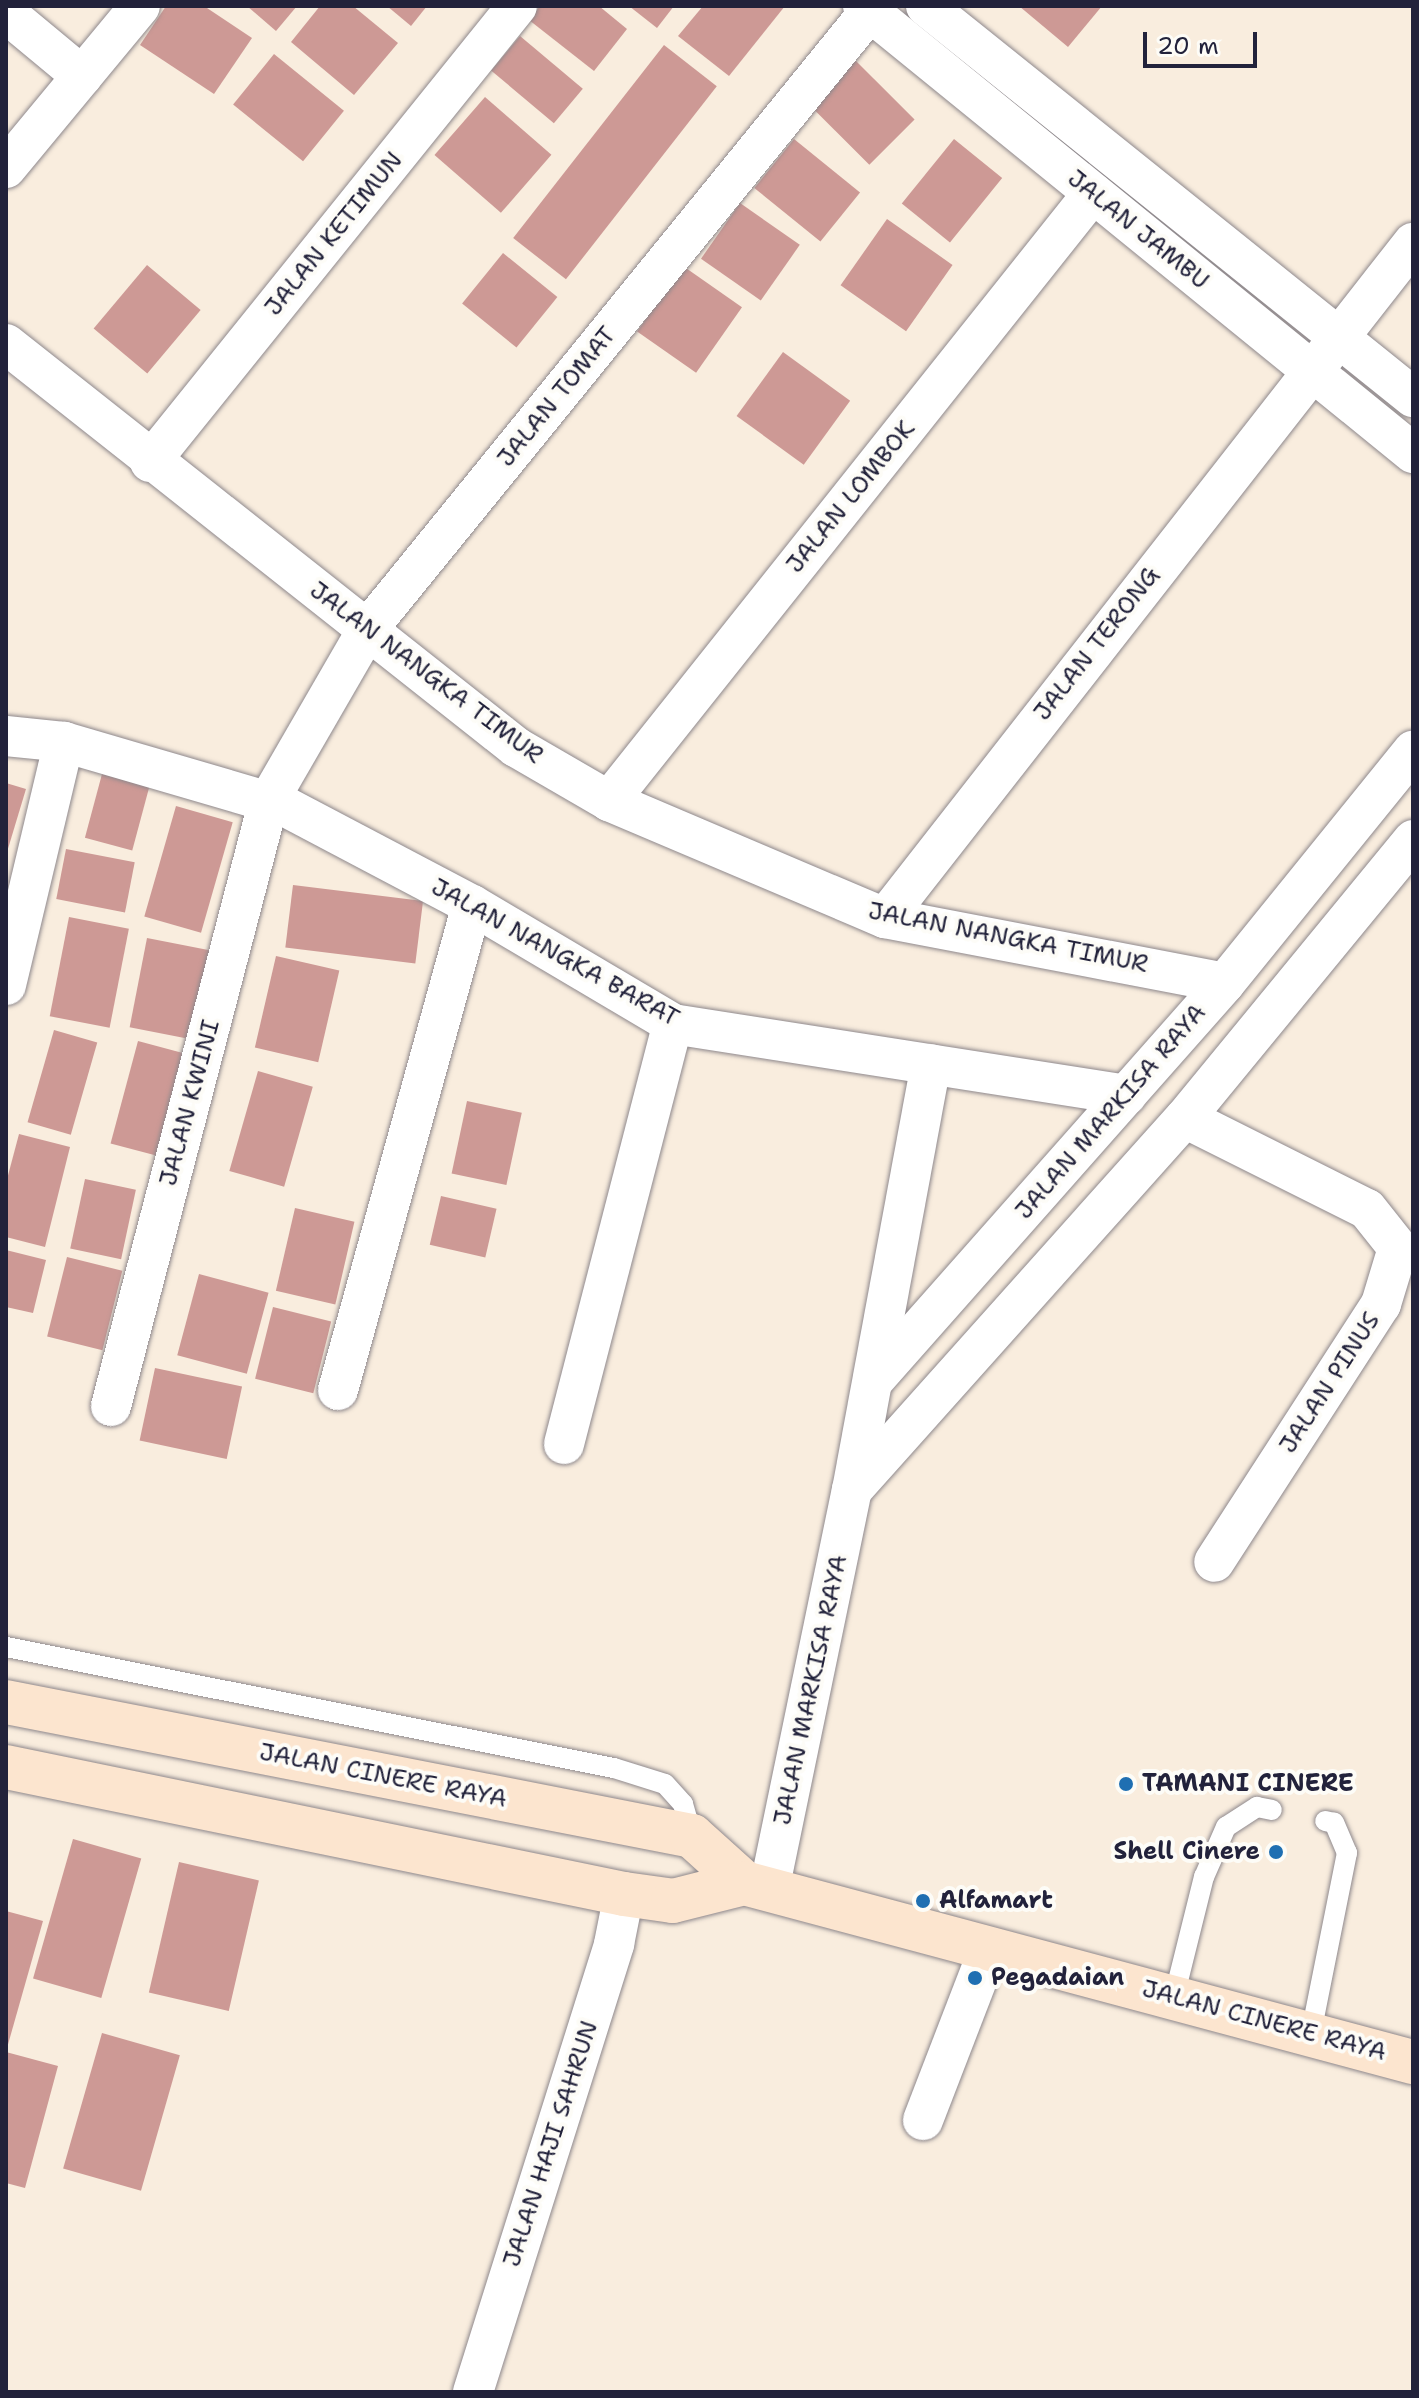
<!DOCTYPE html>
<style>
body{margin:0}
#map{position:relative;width:1419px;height:2398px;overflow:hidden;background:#f9edde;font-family:"Shantell Sans",sans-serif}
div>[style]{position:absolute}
.building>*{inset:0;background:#cd9995;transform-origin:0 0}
.roads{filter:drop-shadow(0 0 2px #8e888c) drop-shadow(0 0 2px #8e888c)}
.lane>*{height:20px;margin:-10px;padding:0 10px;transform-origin:10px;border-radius:10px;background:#fff}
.street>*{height:40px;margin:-20px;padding:0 20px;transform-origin:20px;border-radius:20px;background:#fff}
.secondary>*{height:44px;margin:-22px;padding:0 22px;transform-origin:22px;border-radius:22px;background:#fce5cf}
.dots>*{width:22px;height:22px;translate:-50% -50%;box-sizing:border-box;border:4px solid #fdfcf7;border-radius:50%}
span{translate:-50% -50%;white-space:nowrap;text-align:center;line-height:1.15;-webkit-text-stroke:8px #fdfcf7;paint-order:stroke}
.street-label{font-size:24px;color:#22223b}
.poi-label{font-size:24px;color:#22223b;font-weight:700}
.left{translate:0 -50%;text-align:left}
.right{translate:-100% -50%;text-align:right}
.frame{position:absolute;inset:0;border:8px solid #22223b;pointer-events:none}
.scale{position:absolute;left:1143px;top:32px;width:114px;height:36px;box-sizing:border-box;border:4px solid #22223b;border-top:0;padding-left:10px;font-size:24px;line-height:28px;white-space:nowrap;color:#22223b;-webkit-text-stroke:6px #fdfcf7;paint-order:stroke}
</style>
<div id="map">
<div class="building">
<div style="clip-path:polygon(166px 6px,204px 6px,252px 38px,214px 94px,140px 45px)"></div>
<div style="clip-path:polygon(247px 6px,297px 6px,276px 31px)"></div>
<div style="clip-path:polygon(320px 6px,353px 6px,398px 43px,354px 95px,291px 42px)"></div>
<div style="clip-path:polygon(387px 6px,427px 6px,411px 26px)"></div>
<div style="clip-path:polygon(540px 6px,599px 6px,627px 29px,594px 71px,529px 20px)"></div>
<div style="clip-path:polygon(629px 6px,674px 6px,657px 28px)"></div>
<div style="clip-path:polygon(703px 6px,785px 6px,729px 76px,678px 36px)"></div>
<div style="clip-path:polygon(1019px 6px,1102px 6px,1068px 47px)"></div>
<div style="left:520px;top:36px;width:82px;height:45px;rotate:40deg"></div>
<div style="left:664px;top:45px;width:67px;height:245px;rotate:38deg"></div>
<div style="left:846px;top:51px;width:97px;height:64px;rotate:45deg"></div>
<div style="left:274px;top:54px;width:90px;height:65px;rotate:39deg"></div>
<div style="left:485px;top:97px;width:88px;height:77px;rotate:41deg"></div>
<div style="left:794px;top:139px;width:85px;height:63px;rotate:39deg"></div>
<div style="left:954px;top:139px;width:62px;height:83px;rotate:39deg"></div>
<div style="left:740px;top:203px;width:73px;height:68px;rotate:35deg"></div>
<div style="left:887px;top:219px;width:80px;height:81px;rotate:35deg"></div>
<div style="left:503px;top:253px;width:70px;height:65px;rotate:39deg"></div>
<div style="left:147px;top:265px;width:70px;height:83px;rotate:40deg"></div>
<div style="left:683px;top:266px;width:72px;height:80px;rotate:35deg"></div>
<div style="left:783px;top:352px;width:83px;height:79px;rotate:36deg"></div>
<div style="left:102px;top:774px;width:49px;height:66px;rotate:15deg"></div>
<div style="clip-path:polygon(6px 783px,26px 789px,7px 852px,6px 852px)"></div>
<div style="left:176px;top:806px;width:59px;height:115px;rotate:16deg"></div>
<div style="left:66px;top:849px;width:70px;height:51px;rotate:11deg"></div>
<div style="left:293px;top:885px;width:131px;height:63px;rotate:7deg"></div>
<div style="left:69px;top:917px;width:61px;height:101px;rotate:11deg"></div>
<div style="left:147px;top:938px;width:65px;height:91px;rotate:11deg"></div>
<div style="left:276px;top:956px;width:65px;height:94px;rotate:13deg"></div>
<div style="left:54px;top:1030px;width:45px;height:96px;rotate:16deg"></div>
<div style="left:138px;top:1041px;width:54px;height:106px;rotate:15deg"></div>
<div style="left:258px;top:1071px;width:57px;height:104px;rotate:16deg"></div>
<div style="left:467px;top:1101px;width:56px;height:74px;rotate:12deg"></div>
<div style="clip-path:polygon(19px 1134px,70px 1147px,45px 1247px,6px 1237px,6px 1183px)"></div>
<div style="left:85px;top:1179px;width:52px;height:71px;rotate:12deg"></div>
<div style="left:441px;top:1196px;width:57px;height:50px;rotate:13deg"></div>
<div style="left:295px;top:1208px;width:61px;height:85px;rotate:13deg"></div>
<div style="clip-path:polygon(6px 1250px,46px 1260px,33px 1313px,6px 1307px)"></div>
<div style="left:67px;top:1257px;width:57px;height:82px;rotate:14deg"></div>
<div style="left:199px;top:1274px;width:72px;height:84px;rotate:15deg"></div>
<div style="left:273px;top:1307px;width:60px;height:74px;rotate:14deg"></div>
<div style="left:155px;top:1368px;width:89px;height:74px;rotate:12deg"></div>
<div style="left:73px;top:1839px;width:71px;height:145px;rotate:16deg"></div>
<div style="left:179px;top:1862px;width:82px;height:134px;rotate:13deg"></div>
<div style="clip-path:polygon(6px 1911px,43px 1921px,7px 2048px,6px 2048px)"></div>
<div style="left:102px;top:2033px;width:81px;height:141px;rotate:16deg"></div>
<div style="clip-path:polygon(6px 2052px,58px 2066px,25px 2188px,6px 2183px)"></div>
</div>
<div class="roads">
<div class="lane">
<div style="left:6px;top:1647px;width:620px;rotate:11.26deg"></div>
<div style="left:614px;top:1768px;width:53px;rotate:17.4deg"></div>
<div style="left:665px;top:1784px;width:27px;rotate:48deg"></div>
<div style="left:683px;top:1804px;width:33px;rotate:74deg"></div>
<div style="left:1174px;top:1997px;width:124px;rotate:-76deg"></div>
<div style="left:1204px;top:1877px;width:55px;rotate:-66.3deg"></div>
<div style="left:1226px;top:1827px;width:37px;rotate:-33deg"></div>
<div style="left:1257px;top:1807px;width:15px;rotate:11deg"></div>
<div style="left:1311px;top:2033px;width:184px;rotate:-78.7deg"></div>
<div style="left:1347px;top:1853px;width:33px;rotate:-113deg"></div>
<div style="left:1334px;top:1823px;width:9px;rotate:-167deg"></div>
</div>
<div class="street">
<div style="left:863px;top:6px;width:709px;rotate:39.1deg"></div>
<div style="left:926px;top:6px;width:625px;rotate:38.76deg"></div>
<div style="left:6px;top:13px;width:99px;rotate:39.7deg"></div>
<div style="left:6px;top:168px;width:210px;rotate:-50.4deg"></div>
<div style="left:6px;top:344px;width:650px;rotate:38.32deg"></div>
<div style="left:516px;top:747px;width:108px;rotate:30.1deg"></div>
<div style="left:609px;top:801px;width:300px;rotate:23deg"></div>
<div style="left:885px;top:918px;width:346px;rotate:10.8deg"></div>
<div style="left:150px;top:462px;width:585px;rotate:-51.17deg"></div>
<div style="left:6px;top:736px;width:58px;rotate:5.9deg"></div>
<div style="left:64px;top:742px;width:231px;rotate:16.3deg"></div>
<div style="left:286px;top:807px;width:210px;rotate:27.8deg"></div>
<div style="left:472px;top:905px;width:234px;rotate:30.6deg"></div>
<div style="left:673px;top:1024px;width:459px;rotate:8.9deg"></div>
<div style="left:609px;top:801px;width:777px;rotate:-51.48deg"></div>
<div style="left:885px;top:918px;width:857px;rotate:-51.97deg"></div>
<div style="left:6px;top:985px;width:250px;rotate:-76.6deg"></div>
<div style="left:1185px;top:1118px;width:203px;rotate:26.6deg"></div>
<div style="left:1367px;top:1209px;width:50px;rotate:51.5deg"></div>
<div style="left:1398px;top:1248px;width:59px;rotate:106.9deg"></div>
<div style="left:1381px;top:1304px;width:307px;rotate:122.9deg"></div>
<div style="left:873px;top:1381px;width:531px;rotate:-48.51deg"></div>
<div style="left:1225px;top:983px;width:299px;rotate:-51deg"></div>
<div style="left:338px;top:1390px;width:503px;rotate:-74.56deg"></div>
<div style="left:111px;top:1406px;width:626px;rotate:-75.39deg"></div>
<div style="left:269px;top:800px;width:196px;rotate:-60deg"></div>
<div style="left:367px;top:630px;width:798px;rotate:-50.9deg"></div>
<div style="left:564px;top:1444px;width:434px;rotate:-75.5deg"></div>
<div style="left:852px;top:1490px;width:499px;rotate:-48.2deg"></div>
<div style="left:1185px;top:1118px;width:360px;rotate:-50.6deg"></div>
<div style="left:769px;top:1890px;width:409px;rotate:-78.3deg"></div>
<div style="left:852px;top:1490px;width:433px;rotate:-79.5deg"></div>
<div style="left:923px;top:2120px;width:183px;rotate:-68.9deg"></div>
<div style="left:473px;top:2392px;width:470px;rotate:-72.5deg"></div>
<div style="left:614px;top:1944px;width:51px;rotate:-78.7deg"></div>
</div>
<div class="secondary">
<div style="left:6px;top:1702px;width:699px;rotate:11.05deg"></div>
<div style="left:692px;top:1836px;width:70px;rotate:42.1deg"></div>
<div style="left:744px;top:1883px;width:693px;rotate:14.98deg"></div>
<div style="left:6px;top:1767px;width:631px;rotate:11.61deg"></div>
<div style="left:624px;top:1894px;width:49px;rotate:8.1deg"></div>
<div style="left:673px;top:1901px;width:73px;rotate:-14.2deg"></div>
</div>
</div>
<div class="dots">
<div style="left:1126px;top:1784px;background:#1f6fb2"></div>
<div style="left:1276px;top:1852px;background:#1f6fb2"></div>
<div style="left:923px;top:1901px;background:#1f6fb2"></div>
<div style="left:975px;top:1978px;background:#1f6fb2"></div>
</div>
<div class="street-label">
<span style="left:1138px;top:230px;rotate:39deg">JALAN JAMBU</span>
<span style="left:334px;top:234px;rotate:-51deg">JALAN KETIMUN</span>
<span style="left:557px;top:397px;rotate:-51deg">JALAN TOMAT</span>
<span style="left:851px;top:497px;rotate:-51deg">JALAN LOMBOK</span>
<span style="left:1097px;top:644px;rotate:-52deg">JALAN TERONG</span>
<span style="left:426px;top:673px;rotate:37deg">JALAN NANGKA TIMUR</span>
<span style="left:1008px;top:938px;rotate:11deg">JALAN NANGKA TIMUR</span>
<span style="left:555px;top:953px;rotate:29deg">JALAN NANGKA BARAT</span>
<span style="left:190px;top:1103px;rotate:-75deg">JALAN KWINI</span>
<span style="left:1111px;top:1112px;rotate:-49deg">JALAN MARKISA RAYA</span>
<span style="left:1330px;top:1383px;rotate:-57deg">JALAN PINUS</span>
<span style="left:811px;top:1690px;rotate:-78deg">JALAN MARKISA RAYA</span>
<span style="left:383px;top:1776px;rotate:11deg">JALAN CINERE RAYA</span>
<span style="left:1264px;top:2021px;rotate:15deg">JALAN CINERE RAYA</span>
<span style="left:551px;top:2144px;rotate:-72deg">JALAN HAJI SAHRUN</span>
</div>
<div class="poi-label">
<span class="left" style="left:1142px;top:1784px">TAMANI CINERE</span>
<span class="right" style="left:1260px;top:1852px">Shell Cinere</span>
<span class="left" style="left:939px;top:1901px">Alfamart</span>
<span class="left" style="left:991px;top:1978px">Pegadaian</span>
</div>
<div class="frame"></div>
<div class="scale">20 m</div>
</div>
